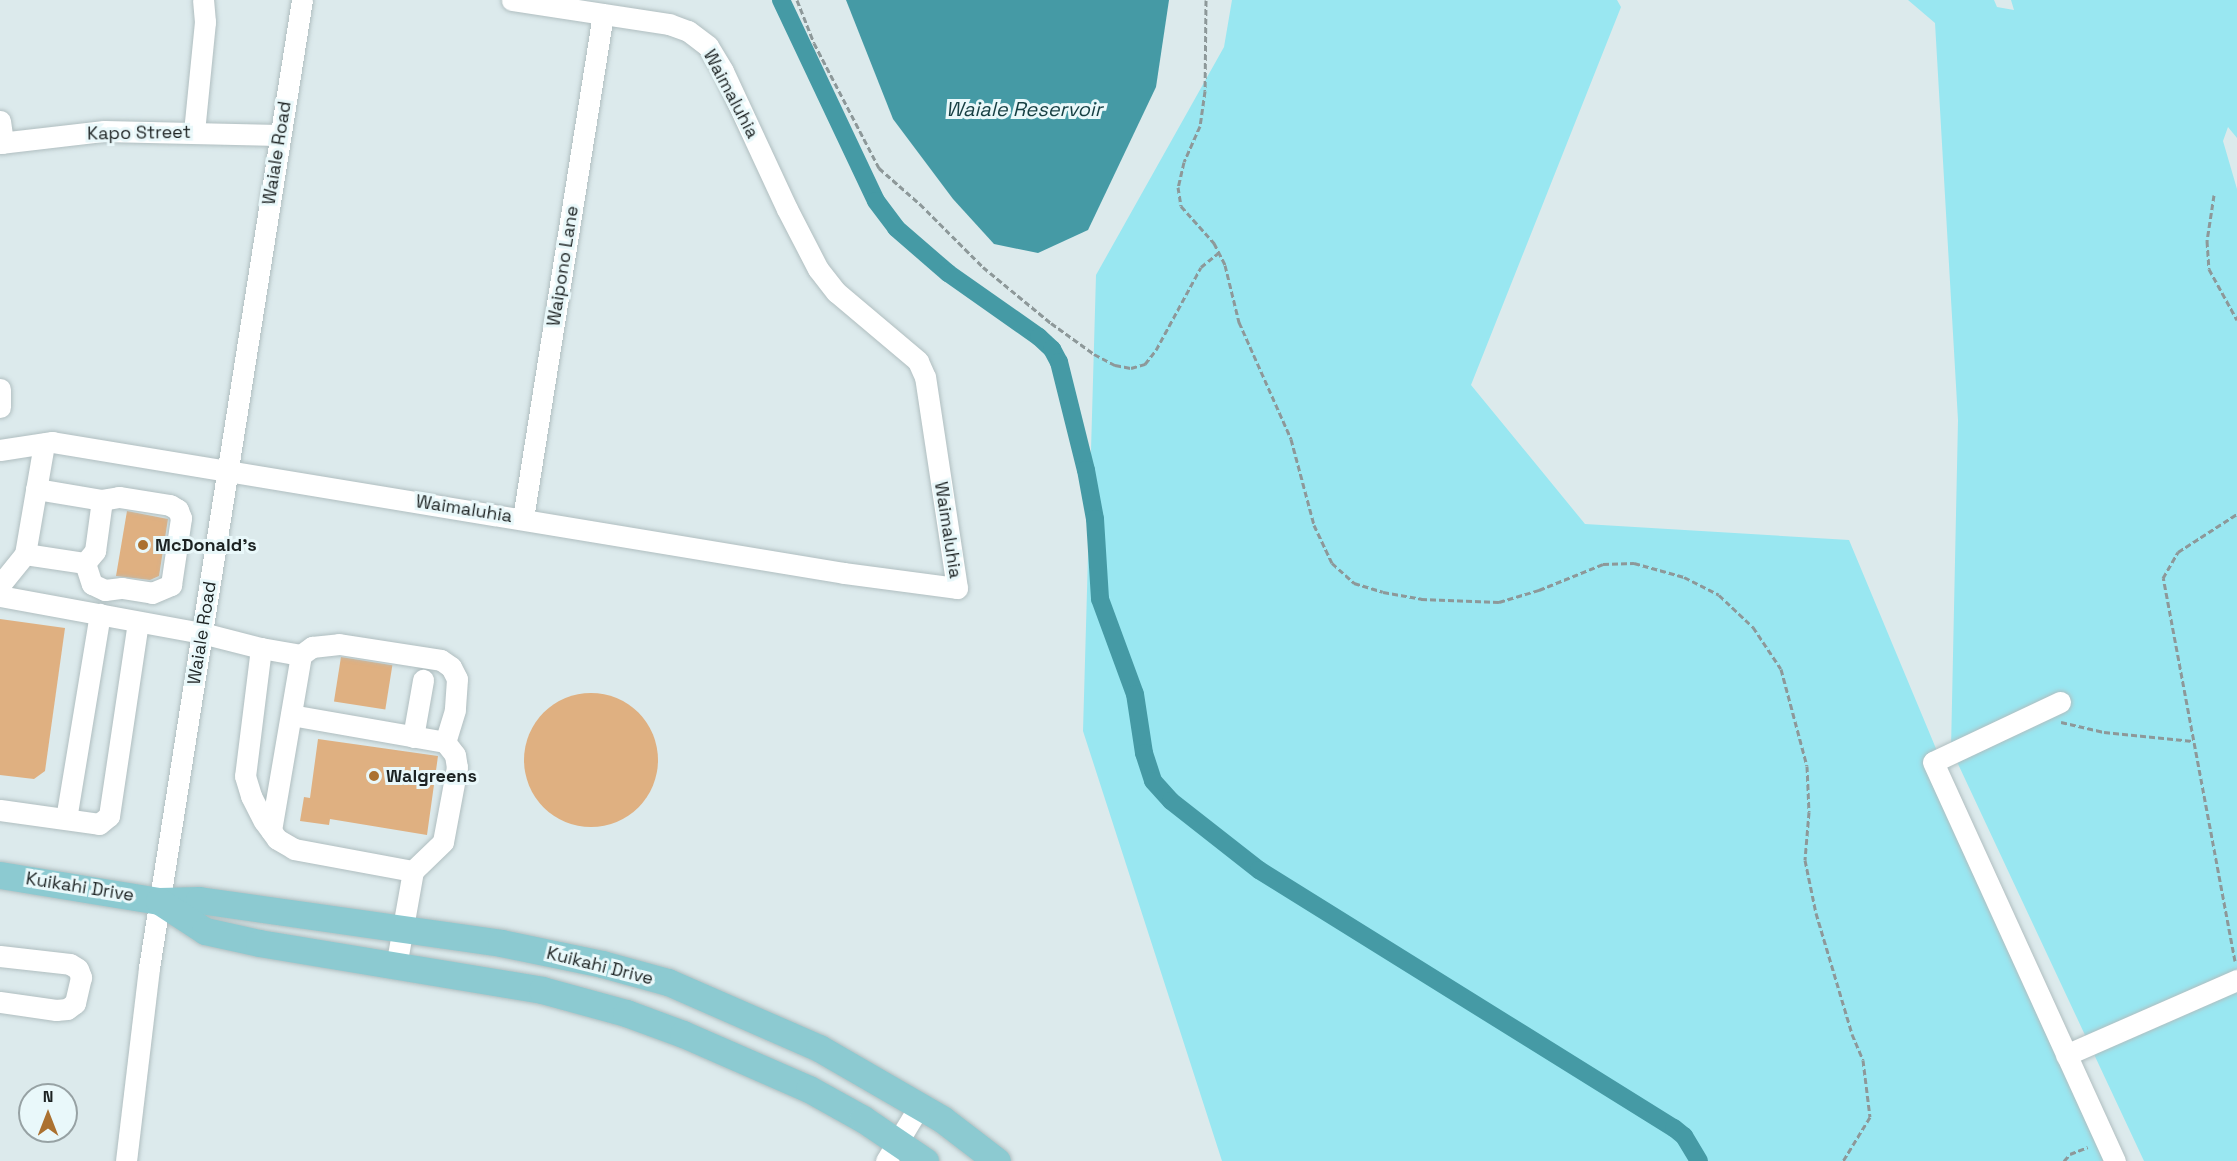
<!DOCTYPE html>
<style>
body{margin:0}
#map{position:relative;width:2237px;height:1161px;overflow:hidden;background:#dceaec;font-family:"Space Grotesk",sans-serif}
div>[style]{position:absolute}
.green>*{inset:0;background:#99e7f1}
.water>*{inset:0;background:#459aa5}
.canal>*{height:18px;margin:-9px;padding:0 9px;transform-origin:9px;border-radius:9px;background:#459aa5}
.building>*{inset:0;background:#dfb081;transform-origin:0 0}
.round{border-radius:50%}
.path>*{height:3px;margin-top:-1.5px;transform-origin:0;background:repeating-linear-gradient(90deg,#8d9899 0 6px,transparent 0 9px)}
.roads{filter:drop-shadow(0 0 2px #b0bec0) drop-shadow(0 0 2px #b0bec0)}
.minor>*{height:21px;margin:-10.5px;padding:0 10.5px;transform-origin:10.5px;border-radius:10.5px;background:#fff}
.major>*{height:27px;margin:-13.5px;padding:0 13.5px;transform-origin:13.5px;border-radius:13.5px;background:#8ccad1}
.dots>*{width:16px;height:16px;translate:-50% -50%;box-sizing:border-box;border:3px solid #e9f8fa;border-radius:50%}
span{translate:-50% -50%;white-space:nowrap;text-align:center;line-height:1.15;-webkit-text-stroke:6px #e9f8fa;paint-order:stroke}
.street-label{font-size:18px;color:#1c2222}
.poi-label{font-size:18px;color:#1c2222;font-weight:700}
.left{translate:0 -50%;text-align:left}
.water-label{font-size:20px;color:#163f43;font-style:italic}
.north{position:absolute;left:18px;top:1083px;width:60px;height:60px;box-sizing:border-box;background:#e9f8fa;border:2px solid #97a2a4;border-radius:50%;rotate:0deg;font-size:16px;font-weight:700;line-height:24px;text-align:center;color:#1c2222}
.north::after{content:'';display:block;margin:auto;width:21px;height:27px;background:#ab7130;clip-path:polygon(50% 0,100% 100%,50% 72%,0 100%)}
</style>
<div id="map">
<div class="green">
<div style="clip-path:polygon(1232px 0,1617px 0,1621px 7px,1471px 385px,1585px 524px,1849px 540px,2108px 1161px,1222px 1161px,1083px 731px,1096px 275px,1224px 47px)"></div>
<div style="clip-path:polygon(1908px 0,1994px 0,1997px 7px,2014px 10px,2011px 0,2237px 0,2237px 138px,2228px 127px,2223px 141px,2237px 189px,2237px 1161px,2144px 1161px,1951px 749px,1958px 420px,1935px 23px)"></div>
</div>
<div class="water">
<div style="clip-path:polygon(846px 0,1169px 0,1156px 87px,1088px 230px,1038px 253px,994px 244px,953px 199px,893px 119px)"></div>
</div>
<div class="canal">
<div style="left:781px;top:0;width:222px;rotate:64.7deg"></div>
<div style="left:876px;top:201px;width:34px;rotate:53deg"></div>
<div style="left:896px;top:228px;width:69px;rotate:40.9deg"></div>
<div style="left:948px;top:273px;width:111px;rotate:35.1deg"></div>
<div style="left:1039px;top:337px;width:18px;rotate:43deg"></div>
<div style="left:1052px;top:349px;width:15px;rotate:62deg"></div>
<div style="left:1059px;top:362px;width:111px;rotate:76deg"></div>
<div style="left:1086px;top:470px;width:50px;rotate:79.6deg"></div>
<div style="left:1095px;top:519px;width:80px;rotate:86.4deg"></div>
<div style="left:1100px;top:599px;width:101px;rotate:69.8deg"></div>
<div style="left:1135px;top:694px;width:60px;rotate:81.3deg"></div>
<div style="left:1144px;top:753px;width:29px;rotate:72deg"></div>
<div style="left:1153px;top:781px;width:27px;rotate:48deg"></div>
<div style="left:1171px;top:801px;width:112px;rotate:38.1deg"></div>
<div style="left:1259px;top:870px;width:489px;rotate:31.9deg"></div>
<div style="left:1674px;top:1128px;width:13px;rotate:39deg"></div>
<div style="left:1684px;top:1136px;width:29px;rotate:59deg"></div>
</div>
<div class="building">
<div style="clip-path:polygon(127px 511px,168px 519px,159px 576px,150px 580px,116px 576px)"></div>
<div style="clip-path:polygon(0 619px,65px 628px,45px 771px,34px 779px,0 775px)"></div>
<div style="left:341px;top:657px;width:52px;height:45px;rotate:9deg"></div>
<div class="round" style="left:524px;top:693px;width:134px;height:134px"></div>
<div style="clip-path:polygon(318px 739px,438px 756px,427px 835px,330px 819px,329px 825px,300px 821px,304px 797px,310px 798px)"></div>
</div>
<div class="path">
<div style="left:797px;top:0;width:46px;rotate:68.4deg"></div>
<div style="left:814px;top:43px;width:141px;rotate:62.5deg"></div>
<div style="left:879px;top:168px;width:55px;rotate:41.3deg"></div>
<div style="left:920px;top:204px;width:89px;rotate:45deg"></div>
<div style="left:983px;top:267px;width:88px;rotate:39.5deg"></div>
<div style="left:1051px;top:323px;width:53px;rotate:35.8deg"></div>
<div style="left:1094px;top:354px;width:24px;rotate:28deg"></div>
<div style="left:1115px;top:365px;width:16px;rotate:11deg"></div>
<div style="left:1131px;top:368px;width:15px;rotate:-16deg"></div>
<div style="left:1145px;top:364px;width:18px;rotate:-52deg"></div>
<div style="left:1156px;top:350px;width:94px;rotate:-61.5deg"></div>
<div style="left:1201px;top:267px;width:22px;rotate:-39deg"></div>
<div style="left:1206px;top:0;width:91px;rotate:90.6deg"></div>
<div style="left:1205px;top:91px;width:35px;rotate:98deg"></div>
<div style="left:1200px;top:126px;width:39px;rotate:114deg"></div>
<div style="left:1184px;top:162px;width:26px;rotate:103deg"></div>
<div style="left:1178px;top:187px;width:19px;rotate:81deg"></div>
<div style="left:1181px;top:206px;width:50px;rotate:48.3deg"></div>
<div style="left:1214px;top:243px;width:25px;rotate:63deg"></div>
<div style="left:1225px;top:265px;width:59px;rotate:76.2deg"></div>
<div style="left:1239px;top:322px;width:128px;rotate:66deg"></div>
<div style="left:1291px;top:439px;width:89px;rotate:75deg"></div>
<div style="left:1314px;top:525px;width:42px;rotate:64.7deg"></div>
<div style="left:1332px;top:563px;width:30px;rotate:42deg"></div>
<div style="left:1354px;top:583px;width:30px;rotate:17deg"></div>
<div style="left:1383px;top:592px;width:39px;rotate:10deg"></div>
<div style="left:1421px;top:599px;width:78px;rotate:2.2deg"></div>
<div style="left:1499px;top:602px;width:42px;rotate:-16.7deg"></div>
<div style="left:1539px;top:590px;width:69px;rotate:-22.1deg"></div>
<div style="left:1603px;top:564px;width:31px;rotate:-2deg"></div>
<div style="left:1634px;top:563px;width:52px;rotate:15.6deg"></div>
<div style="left:1684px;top:577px;width:39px;rotate:27deg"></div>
<div style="left:1719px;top:595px;width:47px;rotate:43.3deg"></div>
<div style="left:1753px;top:627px;width:50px;rotate:56.3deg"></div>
<div style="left:1781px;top:669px;width:100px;rotate:75deg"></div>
<div style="left:1807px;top:766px;width:46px;rotate:87.5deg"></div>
<div style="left:1809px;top:812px;width:48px;rotate:94.8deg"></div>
<div style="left:1805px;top:860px;width:54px;rotate:78.3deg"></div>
<div style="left:1816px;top:913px;width:126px;rotate:73.4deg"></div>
<div style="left:1852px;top:1034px;width:28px;rotate:67deg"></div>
<div style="left:1863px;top:1060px;width:57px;rotate:83deg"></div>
<div style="left:1870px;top:1117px;width:52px;rotate:121.5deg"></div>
<div style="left:2214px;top:195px;width:47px;rotate:98.7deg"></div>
<div style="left:2207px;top:241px;width:28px;rotate:86deg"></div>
<div style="left:2209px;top:269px;width:58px;rotate:61.2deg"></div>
<div style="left:2061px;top:722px;width:44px;rotate:13.1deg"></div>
<div style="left:2104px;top:732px;width:89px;rotate:5.8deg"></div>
<div style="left:2235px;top:961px;width:390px;rotate:-100.6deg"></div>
<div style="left:2163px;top:578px;width:30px;rotate:-60deg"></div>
<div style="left:2178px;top:552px;width:70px;rotate:-32.8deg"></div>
<div style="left:2064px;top:1161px;width:9px;rotate:-49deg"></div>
<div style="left:2070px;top:1154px;width:19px;rotate:-21deg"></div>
</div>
<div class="roads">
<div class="minor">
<div style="left:0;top:121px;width:22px;rotate:82deg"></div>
<div style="left:194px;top:132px;width:111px;rotate:-84.3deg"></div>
<div style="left:205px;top:22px;width:22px;rotate:-95deg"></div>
<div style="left:0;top:143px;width:105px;rotate:-6.6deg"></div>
<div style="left:104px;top:131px;width:175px;rotate:1.3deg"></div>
<div style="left:0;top:389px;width:18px;rotate:90deg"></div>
<div style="left:0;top:450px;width:53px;rotate:-8.7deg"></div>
<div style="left:52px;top:442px;width:803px;rotate:9.39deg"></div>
<div style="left:844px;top:573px;width:114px;rotate:7.6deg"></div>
<div style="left:957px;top:588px;width:213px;rotate:-98.6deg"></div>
<div style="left:925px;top:377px;width:17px;rotate:-114deg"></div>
<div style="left:918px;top:361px;width:107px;rotate:-139.9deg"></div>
<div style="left:836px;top:292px;width:29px;rotate:-128deg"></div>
<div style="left:818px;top:269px;width:68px;rotate:-117.3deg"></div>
<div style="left:787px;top:209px;width:152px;rotate:-114.9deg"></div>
<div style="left:723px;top:71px;width:29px;rotate:-121deg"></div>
<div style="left:708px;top:46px;width:25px;rotate:-143deg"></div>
<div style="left:688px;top:31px;width:20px;rotate:-160deg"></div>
<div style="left:669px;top:24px;width:159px;rotate:-171.3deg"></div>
<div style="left:523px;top:518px;width:510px;rotate:-80.98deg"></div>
<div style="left:25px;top:554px;width:61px;rotate:8.5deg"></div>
<div style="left:85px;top:563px;width:16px;rotate:-50deg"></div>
<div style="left:95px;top:551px;width:51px;rotate:-82.2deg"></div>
<div style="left:102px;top:500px;width:67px;rotate:-170.5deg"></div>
<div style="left:85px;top:563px;width:22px;rotate:72deg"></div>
<div style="left:92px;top:584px;width:14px;rotate:25deg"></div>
<div style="left:105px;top:590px;width:17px;rotate:-7deg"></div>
<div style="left:122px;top:588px;width:30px;rotate:9deg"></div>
<div style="left:152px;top:593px;width:21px;rotate:-23deg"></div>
<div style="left:171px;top:585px;width:68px;rotate:-81.5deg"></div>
<div style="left:181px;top:518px;width:9px;rotate:-111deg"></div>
<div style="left:178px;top:510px;width:9px;rotate:-148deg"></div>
<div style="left:170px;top:505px;width:52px;rotate:-171.1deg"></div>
<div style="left:119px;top:497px;width:17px;rotate:170deg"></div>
<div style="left:0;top:585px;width:40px;rotate:-51deg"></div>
<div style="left:25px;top:554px;width:112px;rotate:-80.2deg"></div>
<div style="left:0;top:596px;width:205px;rotate:10.4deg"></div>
<div style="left:202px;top:633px;width:61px;rotate:14.3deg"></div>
<div style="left:261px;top:648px;width:129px;rotate:97.1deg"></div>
<div style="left:245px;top:776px;width:21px;rotate:73deg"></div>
<div style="left:251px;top:796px;width:28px;rotate:63deg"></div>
<div style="left:264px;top:821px;width:22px;rotate:54deg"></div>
<div style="left:277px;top:839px;width:20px;rotate:30deg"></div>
<div style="left:294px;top:849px;width:121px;rotate:10.5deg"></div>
<div style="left:261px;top:648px;width:41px;rotate:9.9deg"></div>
<div style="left:301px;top:655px;width:178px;rotate:99.7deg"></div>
<div style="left:301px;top:655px;width:14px;rotate:-36deg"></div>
<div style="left:312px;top:647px;width:27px;rotate:-6deg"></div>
<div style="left:339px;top:644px;width:103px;rotate:8.9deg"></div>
<div style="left:441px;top:660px;width:12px;rotate:35deg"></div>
<div style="left:451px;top:667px;width:13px;rotate:63deg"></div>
<div style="left:457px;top:679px;width:31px;rotate:94deg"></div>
<div style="left:455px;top:710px;width:34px;rotate:107deg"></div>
<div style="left:2060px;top:702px;width:140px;rotate:154.7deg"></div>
<div style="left:1933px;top:762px;width:439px;rotate:65.5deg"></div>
<div style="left:291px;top:715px;width:156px;rotate:9.9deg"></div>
<div style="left:445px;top:742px;width:16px;rotate:52deg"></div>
<div style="left:455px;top:755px;width:12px;rotate:81deg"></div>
<div style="left:457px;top:767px;width:76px;rotate:100.6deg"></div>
<div style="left:443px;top:842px;width:42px;rotate:136deg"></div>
<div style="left:413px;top:871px;width:97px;rotate:100.1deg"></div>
<div style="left:413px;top:737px;width:58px;rotate:-80deg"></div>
<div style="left:0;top:810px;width:100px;rotate:8deg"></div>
<div style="left:99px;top:824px;width:13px;rotate:-39deg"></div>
<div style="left:109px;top:816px;width:196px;rotate:-81.5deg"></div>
<div style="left:66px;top:819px;width:208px;rotate:-80.6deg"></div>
<div style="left:0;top:956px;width:70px;rotate:6.5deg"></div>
<div style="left:70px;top:964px;width:9px;rotate:32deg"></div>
<div style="left:78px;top:969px;width:9px;rotate:69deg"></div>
<div style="left:81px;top:977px;width:27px;rotate:103deg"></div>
<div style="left:75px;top:1003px;width:10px;rotate:143deg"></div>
<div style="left:67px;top:1009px;width:11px;rotate:175deg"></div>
<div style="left:56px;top:1010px;width:57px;rotate:-171.9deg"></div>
<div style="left:2066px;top:1055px;width:187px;rotate:-23.7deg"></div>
<div style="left:126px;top:1161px;width:194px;rotate:-83.2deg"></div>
<div style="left:149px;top:968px;width:980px;rotate:-81.02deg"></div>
<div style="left:886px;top:1161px;width:66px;rotate:-58.7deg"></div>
</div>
<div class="major">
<div style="left:0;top:875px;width:161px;rotate:9.3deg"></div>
<div style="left:159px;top:901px;width:40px;rotate:-1.4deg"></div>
<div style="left:199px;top:900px;width:305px;rotate:8.1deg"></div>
<div style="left:501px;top:943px;width:103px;rotate:11.7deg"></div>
<div style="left:602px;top:964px;width:68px;rotate:15.3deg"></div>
<div style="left:668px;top:982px;width:165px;rotate:23.6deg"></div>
<div style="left:819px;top:1048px;width:142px;rotate:30deg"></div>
<div style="left:942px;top:1119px;width:69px;rotate:37.4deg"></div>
<div style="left:159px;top:901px;width:55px;rotate:33.1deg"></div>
<div style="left:205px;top:931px;width:55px;rotate:12.5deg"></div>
<div style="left:259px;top:943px;width:287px;rotate:9.4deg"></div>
<div style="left:542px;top:990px;width:87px;rotate:15.3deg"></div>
<div style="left:626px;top:1013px;width:61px;rotate:20.2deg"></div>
<div style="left:683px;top:1034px;width:137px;rotate:23.6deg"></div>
<div style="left:809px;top:1089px;width:62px;rotate:29.1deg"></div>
<div style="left:863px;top:1119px;width:75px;rotate:34.1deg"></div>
</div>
</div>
<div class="dots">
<div style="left:143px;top:545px;background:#ab7130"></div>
<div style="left:374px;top:776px;background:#ab7130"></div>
</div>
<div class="street-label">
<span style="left:731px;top:94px;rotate:62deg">Waimaluhia</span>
<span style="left:139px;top:133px;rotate:-1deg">Kapo Street</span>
<span style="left:277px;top:153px;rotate:-81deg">Waiale Road</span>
<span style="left:563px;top:266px;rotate:-81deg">Waipono Lane</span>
<span style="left:464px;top:509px;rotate:9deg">Waimaluhia</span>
<span style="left:948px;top:530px;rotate:81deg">Waimaluhia</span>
<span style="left:202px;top:633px;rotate:-81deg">Waiale Road</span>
<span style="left:80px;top:887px;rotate:9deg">Kuikahi Drive</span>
<span style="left:600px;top:966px;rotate:14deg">Kuikahi Drive</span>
</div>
<div class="poi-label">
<span class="left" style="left:155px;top:545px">McDonald's</span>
<span class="left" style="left:386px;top:776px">Walgreens</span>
</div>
<div class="water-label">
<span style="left:1024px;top:109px">Waiale Reservoir</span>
</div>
<div class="north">N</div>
</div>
